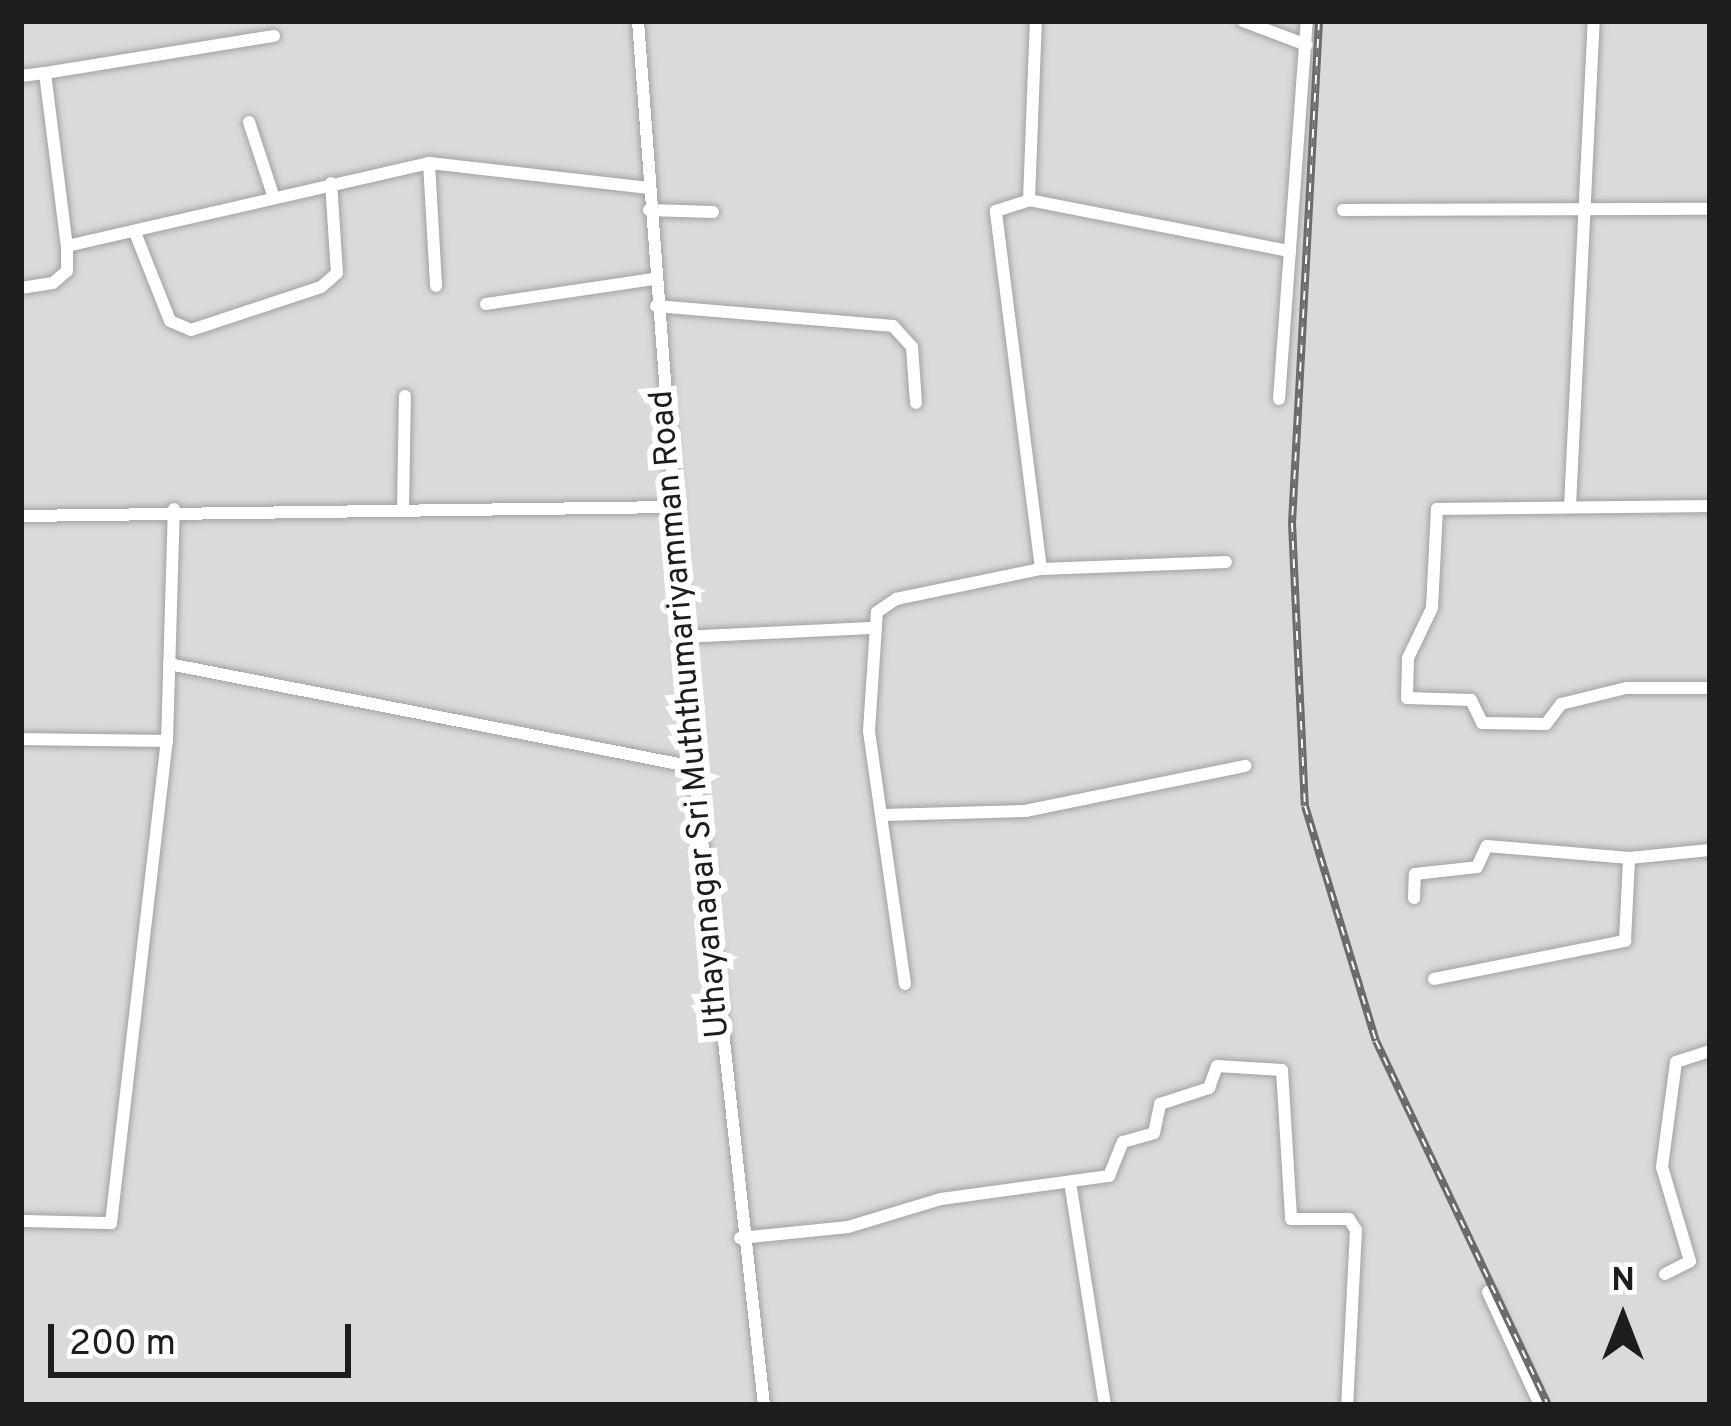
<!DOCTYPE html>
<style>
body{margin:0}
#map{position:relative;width:1731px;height:1426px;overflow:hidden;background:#efe8e2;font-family:Overpass,sans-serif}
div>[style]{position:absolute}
.residential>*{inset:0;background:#dbdada;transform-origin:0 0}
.roads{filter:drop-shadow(0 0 3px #a1a1a1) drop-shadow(0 0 3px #a1a1a1)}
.minor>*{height:12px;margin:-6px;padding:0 6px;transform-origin:6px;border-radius:6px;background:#fff}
.rail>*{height:8px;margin-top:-4px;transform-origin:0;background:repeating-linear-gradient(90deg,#fff 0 9px,#6b6b6b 0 18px);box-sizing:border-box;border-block:3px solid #6b6b6b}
span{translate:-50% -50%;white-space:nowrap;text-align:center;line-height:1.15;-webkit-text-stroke:12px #fff;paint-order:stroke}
.street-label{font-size:33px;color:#1d1d1d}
.frame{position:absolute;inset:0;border:24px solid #1d1d1d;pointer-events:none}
.north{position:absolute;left:1563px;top:1258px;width:120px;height:120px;-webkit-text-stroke:9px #fff;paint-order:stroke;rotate:0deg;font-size:33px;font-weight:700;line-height:48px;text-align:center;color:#1d1d1d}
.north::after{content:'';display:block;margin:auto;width:42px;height:54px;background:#1d1d1d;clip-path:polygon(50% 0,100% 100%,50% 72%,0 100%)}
.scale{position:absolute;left:48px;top:1324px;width:303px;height:54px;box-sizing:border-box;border:6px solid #1d1d1d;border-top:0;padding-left:15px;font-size:36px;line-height:42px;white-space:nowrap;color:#1d1d1d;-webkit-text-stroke:9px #fff;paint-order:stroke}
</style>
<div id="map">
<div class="residential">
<div style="left:21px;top:21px;width:1689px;height:1384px"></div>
</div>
<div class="roads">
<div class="minor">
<div style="left:638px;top:21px;width:748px;rotate:85.71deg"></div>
<div style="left:694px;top:767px;width:642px;rotate:83.74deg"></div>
<div style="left:1243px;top:21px;width:68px;rotate:20.6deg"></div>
<div style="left:45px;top:73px;width:232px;rotate:-9.2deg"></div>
<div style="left:21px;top:76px;width:24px;rotate:-7deg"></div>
<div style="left:45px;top:73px;width:174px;rotate:82.8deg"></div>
<div style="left:249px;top:122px;width:80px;rotate:71.8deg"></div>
<div style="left:429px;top:163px;width:123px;rotate:86.7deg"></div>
<div style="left:1029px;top:200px;width:179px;rotate:-87.8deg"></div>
<div style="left:649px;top:210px;width:64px;rotate:1.8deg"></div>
<div style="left:1343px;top:210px;width:367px;rotate:-0.2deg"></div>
<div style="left:136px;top:235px;width:92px;rotate:68.4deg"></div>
<div style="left:170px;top:321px;width:23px;rotate:23deg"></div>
<div style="left:191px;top:330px;width:137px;rotate:-18.3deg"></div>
<div style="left:321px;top:287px;width:21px;rotate:-41deg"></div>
<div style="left:337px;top:273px;width:90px;rotate:-93.8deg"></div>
<div style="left:21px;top:288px;width:32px;rotate:-9deg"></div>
<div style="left:53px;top:283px;width:18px;rotate:-41deg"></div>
<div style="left:67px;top:271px;width:25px;rotate:-90deg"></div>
<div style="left:67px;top:246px;width:371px;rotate:-12.9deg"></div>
<div style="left:429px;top:163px;width:220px;rotate:6.5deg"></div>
<div style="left:486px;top:304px;width:170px;rotate:-8.5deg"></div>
<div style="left:656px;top:306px;width:238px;rotate:4.8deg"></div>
<div style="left:893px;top:326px;width:28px;rotate:48deg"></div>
<div style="left:912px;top:347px;width:56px;rotate:85.9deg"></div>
<div style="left:1279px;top:399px;width:379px;rotate:-85.8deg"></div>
<div style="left:1570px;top:506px;width:486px;rotate:-87.2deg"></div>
<div style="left:1710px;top:506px;width:273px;rotate:179.4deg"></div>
<div style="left:1437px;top:509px;width:99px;rotate:92.9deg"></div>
<div style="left:1432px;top:608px;width:55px;rotate:115.6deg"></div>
<div style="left:1408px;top:658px;width:40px;rotate:91.4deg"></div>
<div style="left:1407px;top:698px;width:64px;rotate:1.8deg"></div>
<div style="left:1471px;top:700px;width:25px;rotate:64deg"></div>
<div style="left:1482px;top:723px;width:64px;rotate:0.9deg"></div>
<div style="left:1546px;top:724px;width:25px;rotate:-53deg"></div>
<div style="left:1561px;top:704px;width:67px;rotate:-13.8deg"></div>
<div style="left:1626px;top:688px;width:84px"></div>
<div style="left:403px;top:508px;width:112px;rotate:-89deg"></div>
<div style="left:21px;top:516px;width:650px;rotate:-0.79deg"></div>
<div style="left:1041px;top:569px;width:361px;rotate:-97.2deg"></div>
<div style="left:996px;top:211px;width:35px;rotate:-18deg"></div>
<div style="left:1029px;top:200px;width:266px;rotate:11.1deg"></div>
<div style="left:682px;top:637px;width:188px;rotate:-2.7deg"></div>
<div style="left:169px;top:664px;width:535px;rotate:11.1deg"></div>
<div style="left:21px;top:739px;width:146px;rotate:0.8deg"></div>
<div style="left:883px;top:815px;width:142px;rotate:-1.6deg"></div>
<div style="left:1025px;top:811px;width:225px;rotate:-11.6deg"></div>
<div style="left:1414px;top:898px;width:24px;rotate:-88deg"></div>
<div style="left:1415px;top:874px;width:62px;rotate:-6.4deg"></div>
<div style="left:1477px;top:867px;width:23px;rotate:-65deg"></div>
<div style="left:1487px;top:846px;width:143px;rotate:4.8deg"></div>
<div style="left:1629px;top:858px;width:81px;rotate:-5.6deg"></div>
<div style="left:1434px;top:979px;width:195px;rotate:-11.3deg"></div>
<div style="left:1625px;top:941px;width:83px;rotate:-87.2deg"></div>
<div style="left:905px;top:984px;width:256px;rotate:-98.1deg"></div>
<div style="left:869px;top:731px;width:119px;rotate:-86.2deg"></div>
<div style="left:877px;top:612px;width:23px;rotate:-34deg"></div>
<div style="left:896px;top:599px;width:148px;rotate:-11.7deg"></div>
<div style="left:1041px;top:569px;width:185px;rotate:-2.2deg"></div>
<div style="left:1070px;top:1182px;width:226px;rotate:81.1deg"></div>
<div style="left:21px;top:1221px;width:90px;rotate:1.3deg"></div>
<div style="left:111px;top:1223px;width:485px;rotate:-83.4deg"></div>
<div style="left:167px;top:741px;width:232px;rotate:-88.3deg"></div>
<div style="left:740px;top:1238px;width:109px;rotate:-5.8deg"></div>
<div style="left:848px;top:1227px;width:97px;rotate:-16.8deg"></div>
<div style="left:941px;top:1199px;width:170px;rotate:-7.8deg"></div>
<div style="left:1109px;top:1176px;width:37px;rotate:-68deg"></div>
<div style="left:1123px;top:1142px;width:32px;rotate:-16deg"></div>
<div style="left:1154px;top:1133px;width:30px;rotate:-78deg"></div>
<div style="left:1160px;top:1104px;width:52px;rotate:-18.1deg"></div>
<div style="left:1209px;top:1088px;width:23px;rotate:-70deg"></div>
<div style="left:1217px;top:1066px;width:65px;rotate:3.5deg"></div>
<div style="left:1282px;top:1070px;width:149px;rotate:86.5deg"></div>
<div style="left:1291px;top:1219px;width:58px"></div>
<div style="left:1349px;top:1219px;width:13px;rotate:58deg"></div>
<div style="left:1356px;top:1230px;width:175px;rotate:92.9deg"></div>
<div style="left:1665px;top:1274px;width:28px;rotate:-27deg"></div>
<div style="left:1690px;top:1261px;width:98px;rotate:-106.6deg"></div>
<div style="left:1662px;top:1167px;width:106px;rotate:-82.4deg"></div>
<div style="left:1676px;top:1062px;width:36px;rotate:-18deg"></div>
<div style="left:1488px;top:1292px;width:124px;rotate:65.3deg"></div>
</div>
</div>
<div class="rail">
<div style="left:1319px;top:21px;width:503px;rotate:93.08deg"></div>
<div style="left:1292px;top:523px;width:283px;rotate:87.4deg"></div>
<div style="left:1305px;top:806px;width:245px;rotate:73.2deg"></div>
<div style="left:1376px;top:1041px;width:403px;rotate:64.7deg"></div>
</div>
<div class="street-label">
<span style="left:692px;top:714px;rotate:-95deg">Uthayanagar Sri Muththumariyamman Road</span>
</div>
<div class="frame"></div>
<div class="north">N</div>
<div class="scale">200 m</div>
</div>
